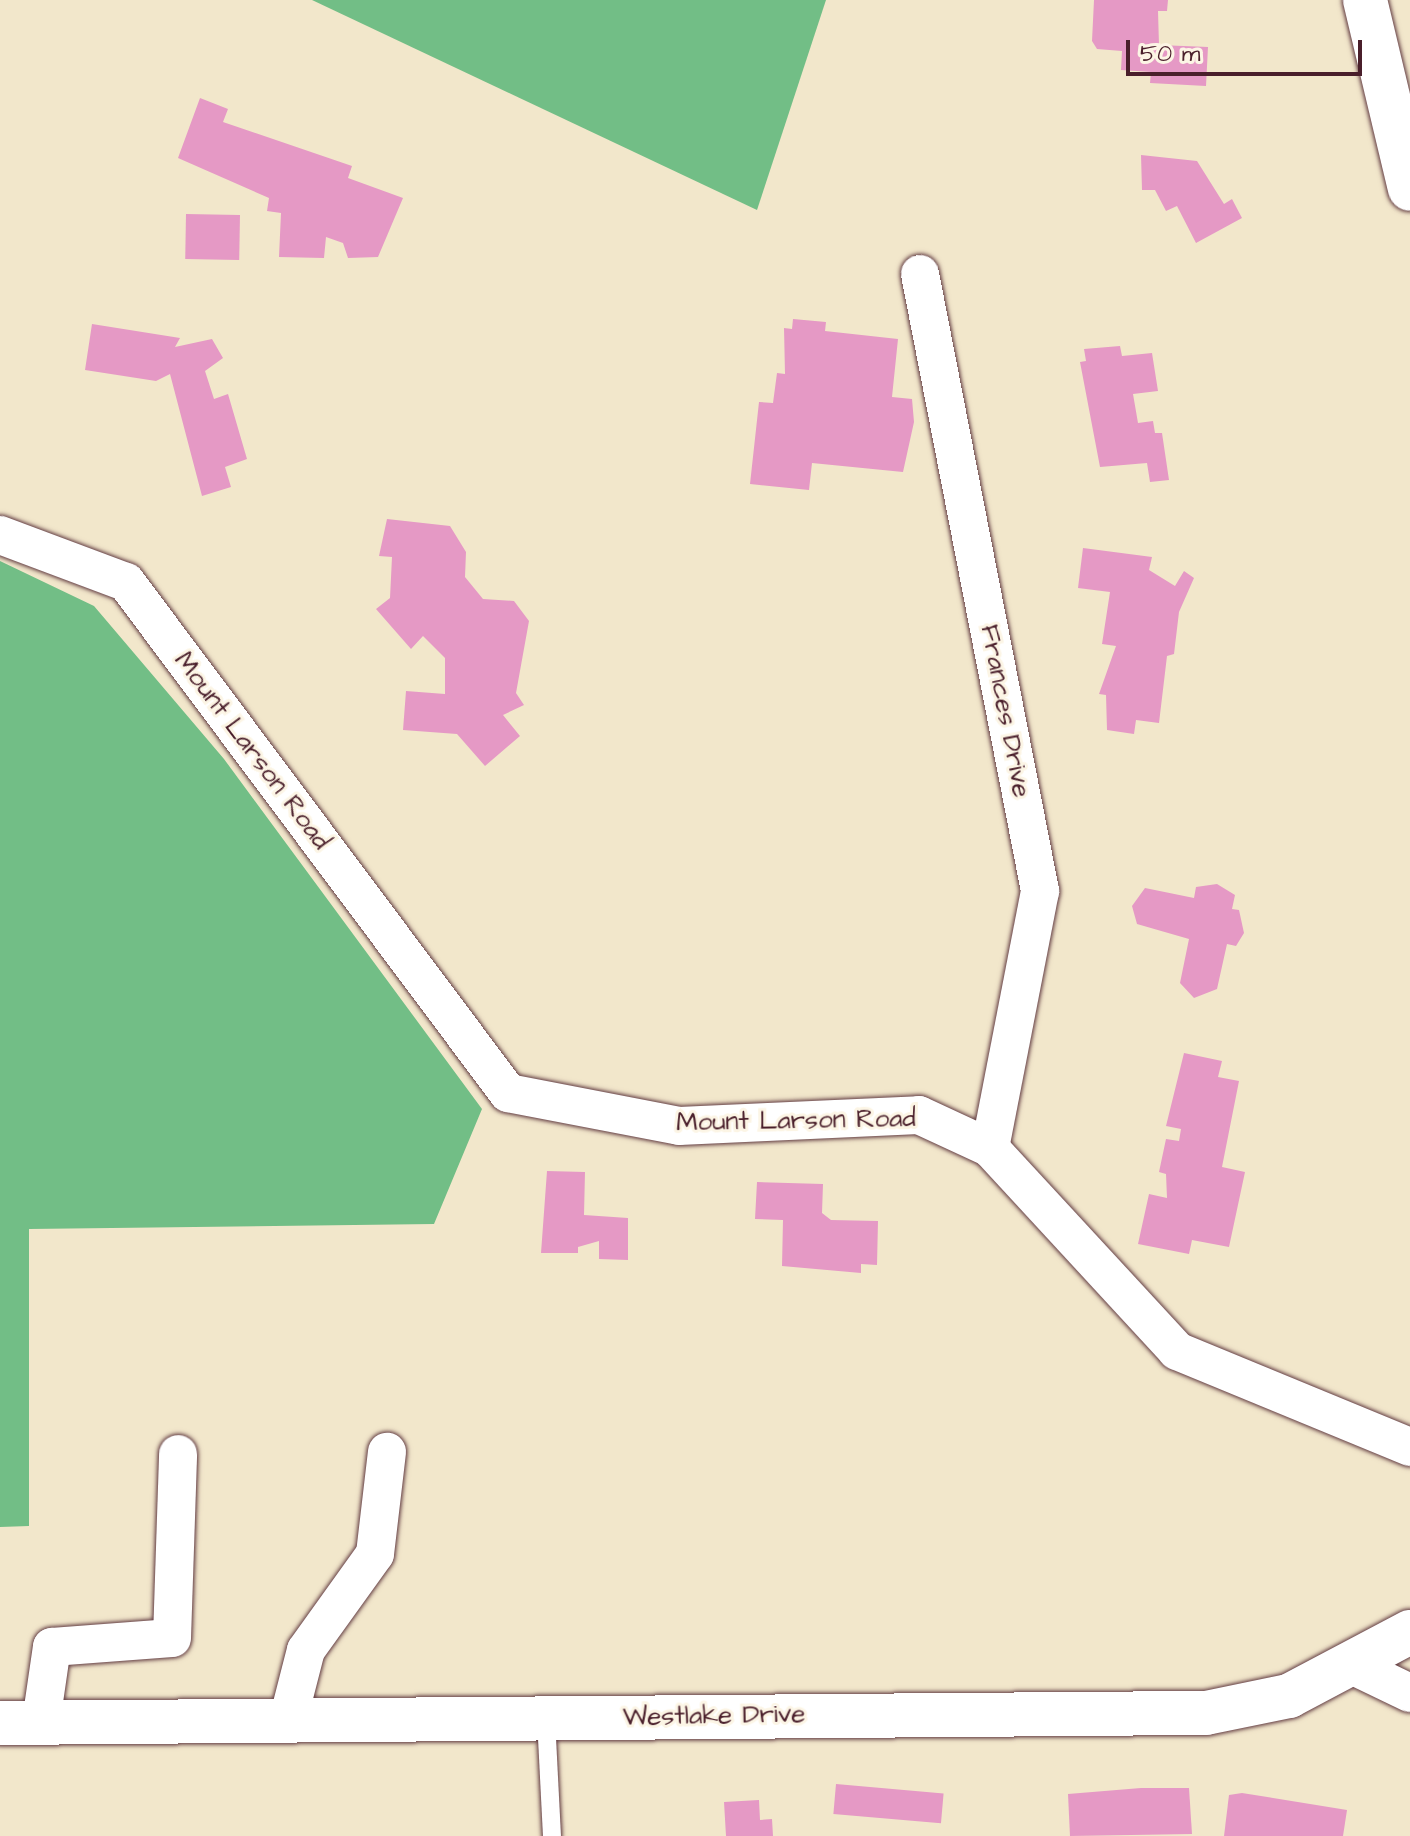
<!DOCTYPE html>
<style>
body{margin:0}
#map{position:relative;width:1410px;height:1836px;overflow:hidden;background:#f2e7cb;font-family:"Architects Daughter",sans-serif}
div>[style]{position:absolute}
.forest>*{inset:0;background:#72be86}
.building>*{inset:0;background:#e599c5;transform-origin:0 0}
.roads{filter:drop-shadow(0 0 2px #633d43) drop-shadow(0 0 2px #633d43)}
.service>*{height:18px;margin:-9px;padding:0 9px;transform-origin:9px;border-radius:9px;background:#fff}
.minor>*{height:38px;margin:-19px;padding:0 19px;transform-origin:19px;border-radius:19px;background:#fff}
.tertiary>*{height:44px;margin:-22px;padding:0 22px;transform-origin:22px;border-radius:22px;background:#fff}
span{translate:-50% -50%;white-space:nowrap;text-align:center;line-height:1.15;-webkit-text-stroke:6px #fcf5e5;paint-order:stroke}
.street-label{font-size:26px;color:#4a1f2b}
.scale{position:absolute;left:1126px;top:40px;width:236px;height:36px;box-sizing:border-box;border:4px solid #4a1f2b;border-top:0;padding-left:10px;font-size:24px;line-height:28px;white-space:nowrap;color:#4a1f2b;-webkit-text-stroke:6px #fcf5e5;paint-order:stroke}
</style>
<div id="map">
<div class="forest">
<div style="clip-path:polygon(312px 0,826px 0,757px 210px)"></div>
<div style="clip-path:polygon(0 561px,94px 606px,224px 759px,482px 1109px,434px 1224px,29px 1229px,29px 1526px,0 1527px)"></div>
</div>
<div class="building">
<div style="clip-path:polygon(1094px 0,1168px 0,1167px 11px,1158px 11px,1159px 45px,1208px 47px,1206px 86px,1150px 83px,1151px 72px,1121px 70px,1122px 51px,1097px 49px,1092px 41px)"></div>
<div style="clip-path:polygon(200px 98px,228px 109px,223px 122px,352px 166px,348px 178px,403px 198px,378px 257px,348px 258px,343px 243px,326px 237px,324px 258px,279px 257px,281px 213px,267px 211px,269px 198px,178px 158px)"></div>
<div style="clip-path:polygon(1141px 155px,1197px 161px,1224px 204px,1232px 199px,1242px 218px,1196px 243px,1177px 206px,1166px 211px,1155px 190px,1142px 190px)"></div>
<div style="left:186px;top:214px;width:54px;height:45px;rotate:1deg"></div>
<div style="clip-path:polygon(793px 319px,826px 322px,825px 331px,898px 339px,892px 397px,912px 399px,914px 422px,903px 472px,812px 463px,809px 490px,750px 484px,759px 402px,773px 403px,777px 373px,785px 374px,784px 328px,792px 329px)"></div>
<div style="clip-path:polygon(92px 324px,180px 338px,175px 347px,212px 339px,223px 358px,205px 371px,214px 399px,228px 394px,247px 459px,225px 467px,231px 487px,202px 496px,170px 374px,156px 381px,85px 370px)"></div>
<div style="clip-path:polygon(1120px 346px,1122px 356px,1152px 353px,1158px 391px,1133px 394px,1138px 423px,1153px 421px,1155px 433px,1162px 433px,1169px 480px,1150px 482px,1147px 463px,1100px 467px,1080px 362px,1086px 361px,1084px 349px)"></div>
<div style="clip-path:polygon(387px 519px,450px 526px,466px 552px,465px 577px,483px 599px,514px 601px,529px 621px,516px 693px,524px 705px,503px 715px,520px 736px,485px 766px,457px 734px,403px 730px,406px 691px,445px 694px,445px 658px,423px 636px,411px 649px,376px 609px,390px 598px,392px 557px,379px 556px)"></div>
<div style="clip-path:polygon(1083px 548px,1152px 557px,1149px 570px,1175px 586px,1184px 571px,1194px 578px,1179px 612px,1174px 654px,1167px 656px,1159px 723px,1136px 720px,1134px 734px,1107px 730px,1106px 695px,1099px 694px,1116px 646px,1102px 644px,1110px 592px,1078px 588px)"></div>
<div style="clip-path:polygon(1217px 884px,1235px 895px,1232px 909px,1239px 910px,1244px 933px,1236px 946px,1227px 944px,1217px 989px,1194px 998px,1180px 983px,1189px 939px,1137px 924px,1132px 906px,1145px 888px,1194px 898px,1196px 887px)"></div>
<div style="clip-path:polygon(1184px 1053px,1222px 1061px,1218px 1077px,1239px 1081px,1222px 1167px,1245px 1172px,1229px 1247px,1192px 1240px,1189px 1254px,1138px 1244px,1149px 1194px,1167px 1198px,1166px 1174px,1159px 1172px,1166px 1139px,1179px 1141px,1181px 1129px,1166px 1126px)"></div>
<div style="clip-path:polygon(547px 1171px,585px 1172px,584px 1215px,628px 1218px,628px 1260px,599px 1259px,599px 1241px,578px 1247px,578px 1253px,541px 1253px)"></div>
<div style="clip-path:polygon(757px 1182px,823px 1184px,822px 1213px,831px 1220px,878px 1221px,877px 1265px,861px 1264px,861px 1273px,782px 1266px,783px 1220px,755px 1219px)"></div>
<div style="left:836px;top:1784px;width:108px;height:30px;rotate:5deg"></div>
<div style="clip-path:polygon(1141px 1788px,1189px 1788px,1192px 1834px,1070px 1836px,1068px 1794px)"></div>
<div style="clip-path:polygon(1242px 1793px,1347px 1810px,1343px 1836px,1224px 1836px,1229px 1795px)"></div>
<div style="clip-path:polygon(759px 1800px,760px 1820px,772px 1819px,773px 1836px,726px 1836px,724px 1802px)"></div>
</div>
<div class="roads">
<div class="service">
<div style="left:546px;top:1718px;width:118px;rotate:87.1deg"></div>
</div>
<div class="minor">
<div style="left:920px;top:274px;width:629px;rotate:78.99deg"></div>
<div style="left:1040px;top:891px;width:262px;rotate:101deg"></div>
<div style="left:0;top:535px;width:134px;rotate:20.5deg"></div>
<div style="left:126px;top:582px;width:638px;rotate:53.22deg"></div>
<div style="left:508px;top:1093px;width:174px;rotate:10.9deg"></div>
<div style="left:679px;top:1126px;width:240px;rotate:-2.6deg"></div>
<div style="left:919px;top:1115px;width:78px;rotate:24.9deg"></div>
<div style="left:990px;top:1148px;width:276px;rotate:47.3deg"></div>
<div style="left:1177px;top:1351px;width:252px;rotate:22.4deg"></div>
<div style="left:1356px;top:1667px;width:60px;rotate:25.7deg"></div>
<div style="left:288px;top:1720px;width:72px;rotate:-75.6deg"></div>
<div style="left:306px;top:1650px;width:118px;rotate:-54.3deg"></div>
<div style="left:375px;top:1554px;width:103px;rotate:-83.3deg"></div>
<div style="left:41px;top:1722px;width:76px;rotate:-81.7deg"></div>
<div style="left:52px;top:1647px;width:120px;rotate:-4.3deg"></div>
<div style="left:172px;top:1638px;width:184px;rotate:-88.1deg"></div>
</div>
<div class="tertiary">
<div style="left:1365px;top:0;width:194px;rotate:76.6deg"></div>
<div style="left:0;top:1723px;width:1206px;rotate:-0.48deg"></div>
<div style="left:1206px;top:1713px;width:85px;rotate:-11.6deg"></div>
<div style="left:1289px;top:1696px;width:137px;rotate:-27.9deg"></div>
</div>
</div>
<div class="street-label">
<span style="left:1005px;top:711px;rotate:79deg">Frances Drive</span>
<span style="left:252px;top:751px;rotate:53deg">Mount Larson Road</span>
<span style="left:796px;top:1121px;rotate:-1deg">Mount Larson Road</span>
<span style="left:714px;top:1716px;rotate:-1deg">Westlake Drive</span>
</div>
<div class="scale">50 m</div>
</div>
